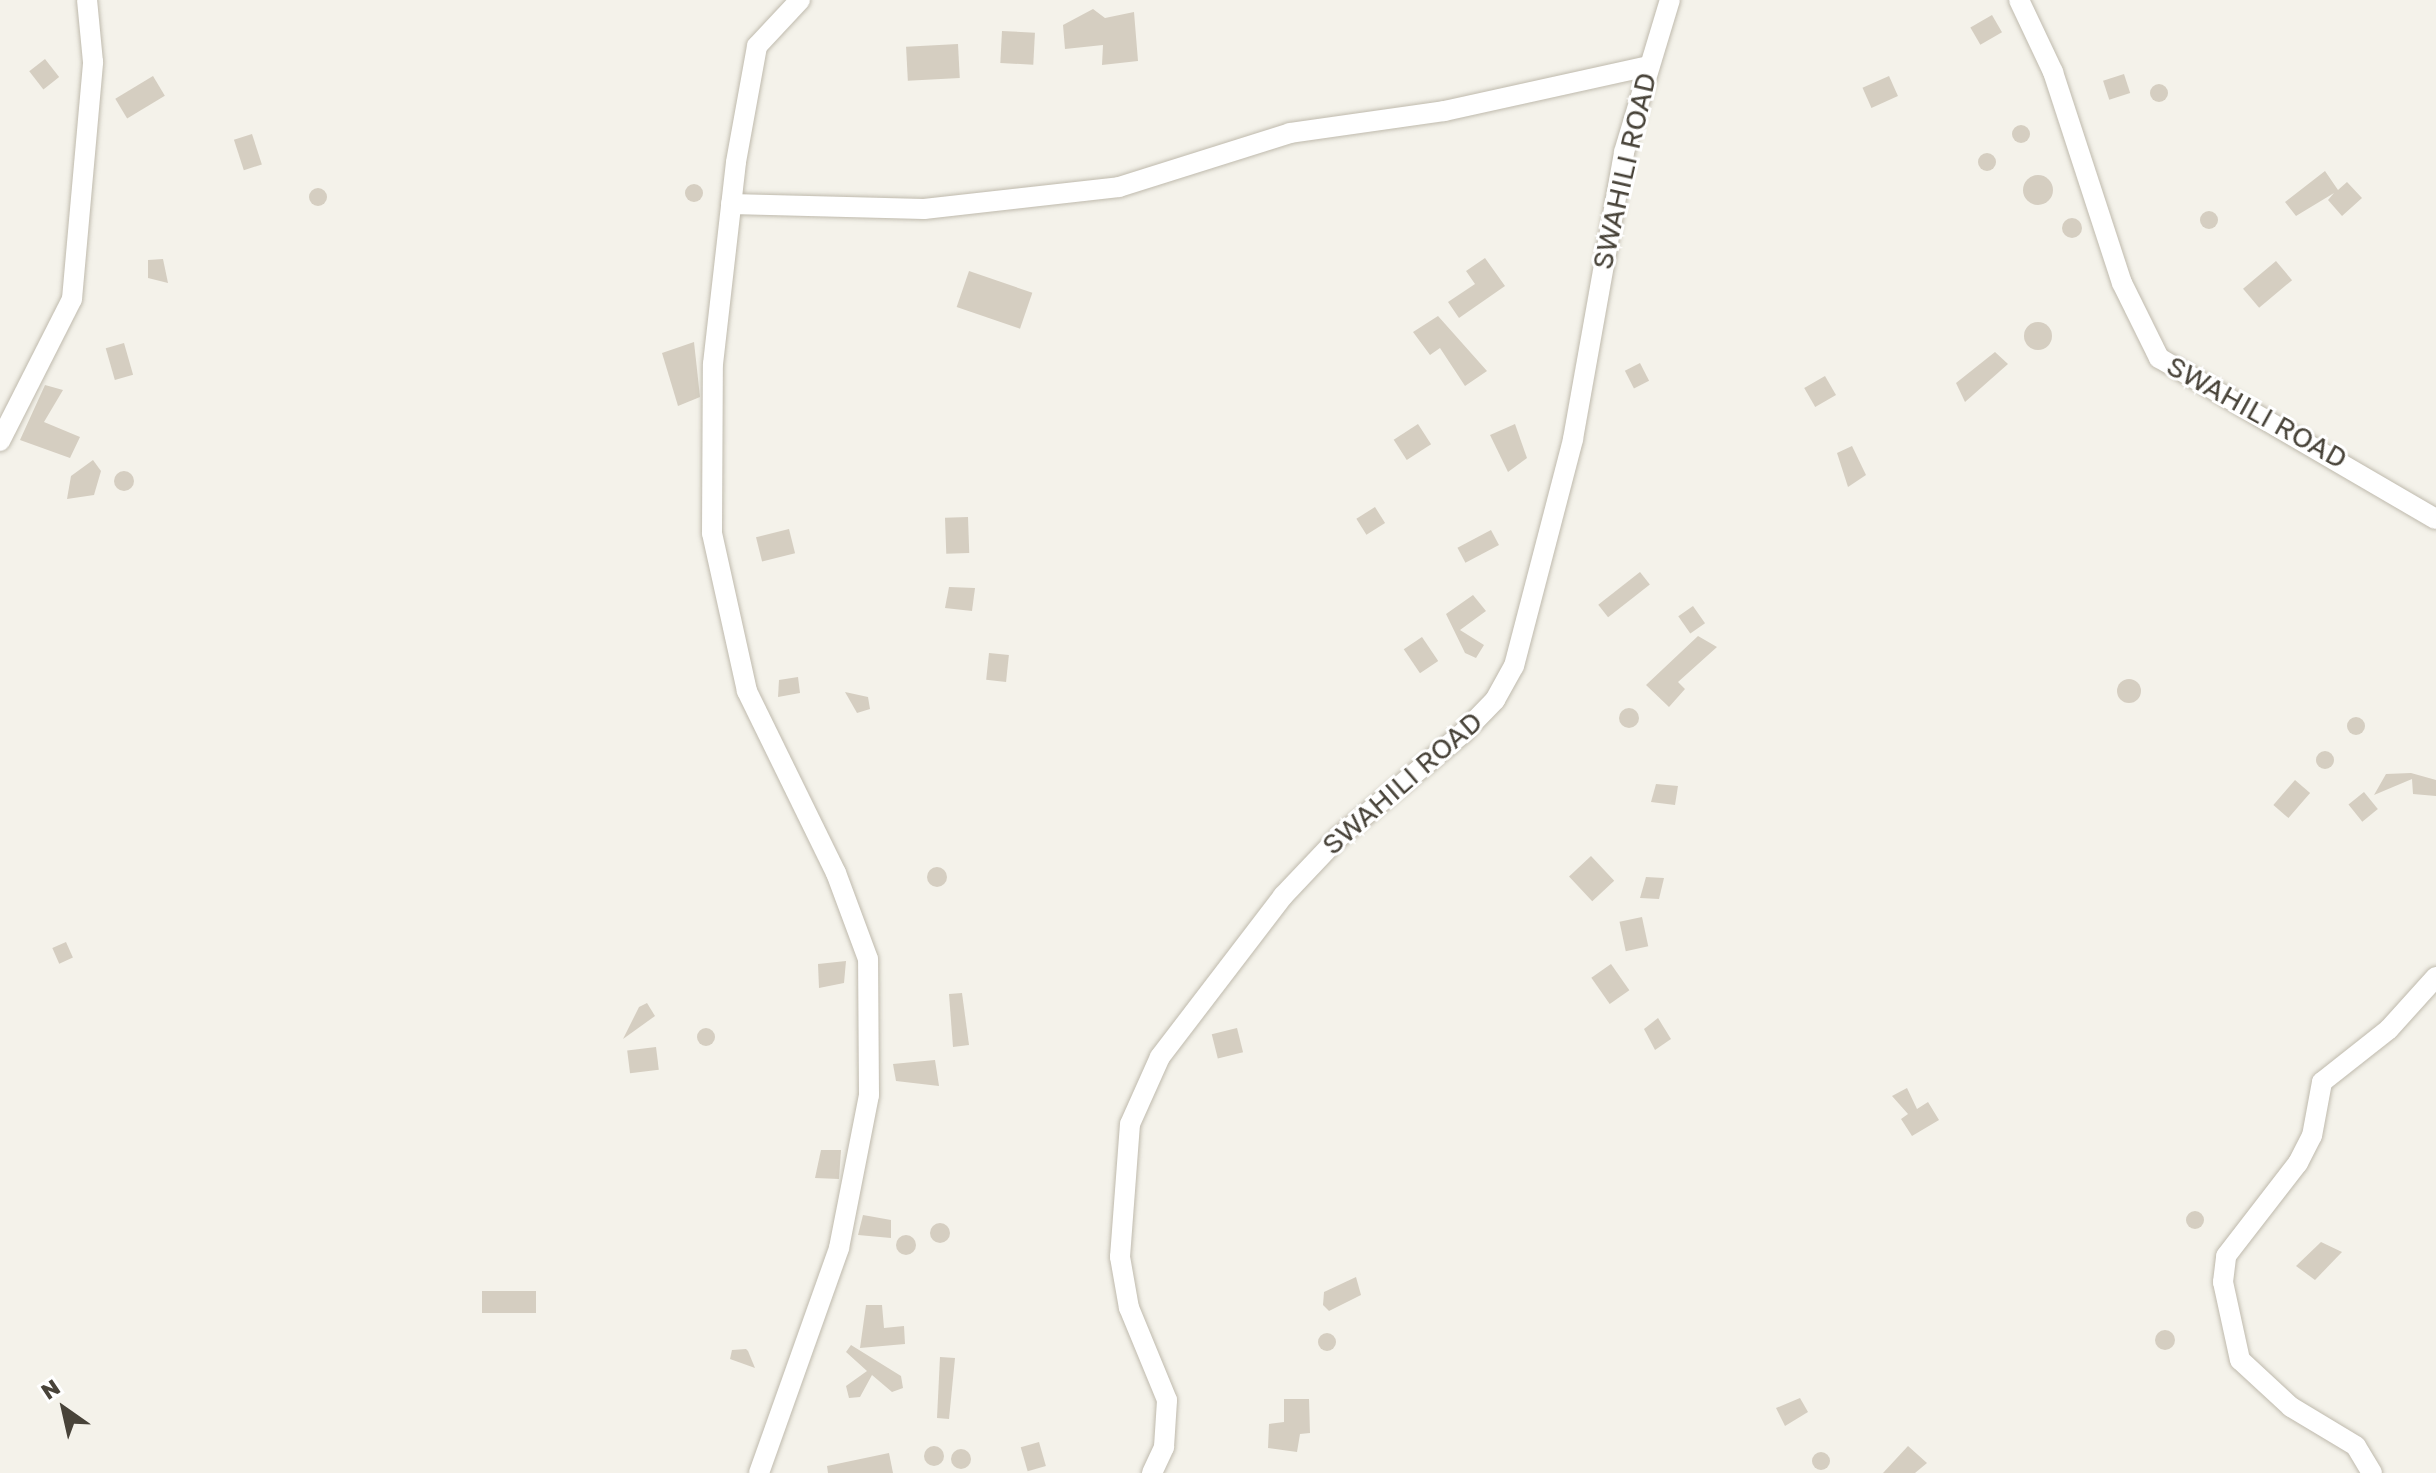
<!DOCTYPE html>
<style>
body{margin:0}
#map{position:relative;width:2436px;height:1473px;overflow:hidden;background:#f4f2ea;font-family:"Golos Text",sans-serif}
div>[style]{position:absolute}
.building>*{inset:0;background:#d5cec1;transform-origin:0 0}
.round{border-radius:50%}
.roads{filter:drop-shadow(0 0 2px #bfbaad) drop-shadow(0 0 2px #bfbaad)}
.minor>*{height:20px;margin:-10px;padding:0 10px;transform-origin:10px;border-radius:10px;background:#fff}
span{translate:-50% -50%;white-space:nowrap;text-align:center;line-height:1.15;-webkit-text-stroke:6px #fff;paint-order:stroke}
.street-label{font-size:28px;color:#484339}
.north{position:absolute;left:24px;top:1369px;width:80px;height:80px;-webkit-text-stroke:6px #fff;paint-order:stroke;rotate:326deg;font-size:22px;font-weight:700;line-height:32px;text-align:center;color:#484339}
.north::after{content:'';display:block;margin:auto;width:28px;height:36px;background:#484339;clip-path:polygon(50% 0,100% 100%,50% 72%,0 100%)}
</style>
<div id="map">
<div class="building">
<div style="clip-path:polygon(1093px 9px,1105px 18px,1134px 12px,1138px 61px,1102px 65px,1103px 45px,1065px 49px,1063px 25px)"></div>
<div style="left:1992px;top:15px;width:20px;height:25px;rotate:60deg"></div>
<div style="left:1002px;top:31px;width:33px;height:32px;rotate:3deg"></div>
<div style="left:958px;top:44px;width:34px;height:52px;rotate:87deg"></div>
<div style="left:45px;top:59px;width:23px;height:20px;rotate:52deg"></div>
<div style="left:2124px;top:74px;width:20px;height:22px;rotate:72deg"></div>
<div style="left:153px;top:76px;width:23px;height:44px;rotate:59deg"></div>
<div style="left:1889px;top:76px;width:22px;height:29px;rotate:66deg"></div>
<div class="round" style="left:2150px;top:84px;width:18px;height:18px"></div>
<div class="round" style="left:2012px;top:125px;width:18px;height:18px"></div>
<div style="left:252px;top:134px;width:32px;height:19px;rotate:72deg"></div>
<div class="round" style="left:1978px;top:153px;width:18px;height:18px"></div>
<div style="clip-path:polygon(2325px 171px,2338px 190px,2347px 182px,2362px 198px,2342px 216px,2328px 200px,2334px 193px,2296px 216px,2285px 202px)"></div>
<div class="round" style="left:2023px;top:175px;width:30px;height:30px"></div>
<div class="round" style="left:685px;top:184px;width:18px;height:18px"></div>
<div class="round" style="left:309px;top:188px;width:18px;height:18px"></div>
<div class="round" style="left:2200px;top:211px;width:18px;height:18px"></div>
<div class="round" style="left:2062px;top:218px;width:20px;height:20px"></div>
<div style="clip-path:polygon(1485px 258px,1505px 286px,1459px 318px,1448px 302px,1475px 284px,1466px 271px)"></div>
<div style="clip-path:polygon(163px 259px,168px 283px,148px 278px,148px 260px)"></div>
<div style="left:2276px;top:261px;width:25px;height:43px;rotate:50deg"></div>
<div style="left:969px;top:271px;width:67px;height:38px;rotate:19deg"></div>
<div style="clip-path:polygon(1438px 316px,1487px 371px,1465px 386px,1440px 348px,1430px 355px,1413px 332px)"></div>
<div class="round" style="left:2024px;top:322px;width:28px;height:28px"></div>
<div style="clip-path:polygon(694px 342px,700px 397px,678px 406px,662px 353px)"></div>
<div style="left:124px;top:343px;width:33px;height:19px;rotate:74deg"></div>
<div style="clip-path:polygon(1995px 352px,2008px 364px,1965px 402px,1956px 383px)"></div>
<div style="left:1640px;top:363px;width:20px;height:17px;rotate:63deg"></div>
<div style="left:1825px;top:376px;width:22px;height:24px;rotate:60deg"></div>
<div style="clip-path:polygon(45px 385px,63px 390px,44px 422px,80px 437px,70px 458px,20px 440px)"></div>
<div style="left:1418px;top:424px;width:24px;height:29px;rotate:57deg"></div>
<div style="clip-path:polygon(1515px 424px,1527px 458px,1508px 472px,1490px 435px)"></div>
<div style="clip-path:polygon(1852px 446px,1866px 475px,1848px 487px,1837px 453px)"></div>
<div style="clip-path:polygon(93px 460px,101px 471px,94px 495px,67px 499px,71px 476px)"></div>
<div class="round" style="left:114px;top:471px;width:20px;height:20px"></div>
<div style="left:1375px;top:507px;width:19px;height:22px;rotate:58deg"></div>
<div style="left:968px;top:517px;width:36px;height:23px;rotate:88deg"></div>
<div style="left:789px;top:529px;width:25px;height:34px;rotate:76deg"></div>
<div style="left:1491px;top:530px;width:17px;height:38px;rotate:62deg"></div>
<div style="left:1640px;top:572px;width:16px;height:53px;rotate:52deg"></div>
<div style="clip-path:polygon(949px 587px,975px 588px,972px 611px,945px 608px)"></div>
<div style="clip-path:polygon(1473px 595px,1486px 611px,1460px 630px,1484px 645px,1476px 658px,1465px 653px,1446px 614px)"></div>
<div style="left:1693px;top:606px;width:21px;height:18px;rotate:55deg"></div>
<div style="clip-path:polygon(1698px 636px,1717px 647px,1678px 682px,1685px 689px,1669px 707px,1646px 685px)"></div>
<div style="left:1422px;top:637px;width:29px;height:22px;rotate:56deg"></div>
<div style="left:989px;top:653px;width:20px;height:27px;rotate:6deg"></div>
<div style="clip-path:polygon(798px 677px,800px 693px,778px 697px,779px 680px)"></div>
<div class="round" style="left:2117px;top:679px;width:24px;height:24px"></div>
<div style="clip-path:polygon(845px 692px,868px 697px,870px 709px,857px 713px)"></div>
<div class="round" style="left:1619px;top:708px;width:20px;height:20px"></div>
<div class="round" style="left:2347px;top:717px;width:18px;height:18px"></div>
<div class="round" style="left:2316px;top:751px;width:18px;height:18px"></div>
<div style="clip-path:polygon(2411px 773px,2436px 780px,2436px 796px,2413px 794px,2412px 779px,2374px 795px,2386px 774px)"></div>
<div style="left:2295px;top:780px;width:20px;height:33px;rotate:41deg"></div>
<div style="clip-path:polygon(1656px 784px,1678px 786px,1675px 805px,1651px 802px)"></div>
<div style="left:2364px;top:792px;width:22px;height:20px;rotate:51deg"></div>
<div style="left:1591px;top:856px;width:34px;height:30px;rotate:47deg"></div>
<div class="round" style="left:927px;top:867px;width:20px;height:20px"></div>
<div style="clip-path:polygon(1646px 877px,1664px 878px,1659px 899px,1640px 898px)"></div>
<div style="left:1642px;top:917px;width:30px;height:23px;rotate:78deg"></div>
<div style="left:66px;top:942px;width:17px;height:15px;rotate:66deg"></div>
<div style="clip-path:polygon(846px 961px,844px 983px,819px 988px,818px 964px)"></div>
<div style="left:1611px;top:964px;width:32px;height:24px;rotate:55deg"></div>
<div style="clip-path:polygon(962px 993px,969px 1045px,953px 1047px,949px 994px)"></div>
<div style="clip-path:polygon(647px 1003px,655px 1016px,623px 1039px,639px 1007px)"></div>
<div style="clip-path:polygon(1658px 1018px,1671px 1039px,1655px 1050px,1644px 1029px)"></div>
<div class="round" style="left:697px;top:1028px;width:18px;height:18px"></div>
<div style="left:1237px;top:1028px;width:25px;height:26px;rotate:76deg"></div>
<div style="left:656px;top:1047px;width:23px;height:29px;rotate:83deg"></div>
<div style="clip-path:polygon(935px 1060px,939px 1086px,896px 1081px,893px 1064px)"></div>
<div style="clip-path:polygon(1907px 1088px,1917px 1109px,1928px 1102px,1939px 1120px,1912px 1136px,1901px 1119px,1908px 1114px,1892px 1096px)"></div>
<div style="clip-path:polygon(821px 1150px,841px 1150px,839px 1179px,815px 1178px)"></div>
<div class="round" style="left:2186px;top:1211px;width:18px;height:18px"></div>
<div style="clip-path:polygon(863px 1215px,891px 1220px,891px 1238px,858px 1235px)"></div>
<div class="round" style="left:930px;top:1223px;width:20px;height:20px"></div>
<div class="round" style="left:896px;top:1235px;width:20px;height:20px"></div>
<div style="clip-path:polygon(2321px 1242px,2342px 1252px,2315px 1280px,2296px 1266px)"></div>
<div style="clip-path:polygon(1356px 1277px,1361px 1295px,1329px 1311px,1323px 1305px,1324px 1292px)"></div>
<div style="left:536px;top:1291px;width:22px;height:54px;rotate:90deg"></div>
<div style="clip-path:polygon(866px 1305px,882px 1305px,884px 1328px,904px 1326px,905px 1344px,860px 1348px)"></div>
<div class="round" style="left:2155px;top:1330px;width:20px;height:20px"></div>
<div class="round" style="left:1318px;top:1333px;width:18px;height:18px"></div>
<div style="clip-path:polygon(851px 1345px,901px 1376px,903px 1388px,892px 1392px,872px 1375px,860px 1397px,849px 1398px,846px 1386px,867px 1371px,846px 1352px)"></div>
<div style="clip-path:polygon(746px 1349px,748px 1351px,755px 1368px,730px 1359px,732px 1350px)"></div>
<div style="clip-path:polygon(940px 1357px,955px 1358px,949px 1419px,937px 1418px)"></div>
<div style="clip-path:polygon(1800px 1398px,1808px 1412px,1785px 1426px,1776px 1408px)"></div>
<div style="clip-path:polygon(1284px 1399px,1309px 1399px,1310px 1433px,1300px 1434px,1297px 1452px,1268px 1448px,1269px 1424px,1284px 1422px)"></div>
<div style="left:1039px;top:1442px;width:25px;height:19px;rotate:74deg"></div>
<div style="clip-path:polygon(1908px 1446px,1927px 1463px,1915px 1473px,1883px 1473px)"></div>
<div class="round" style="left:924px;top:1446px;width:20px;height:20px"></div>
<div class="round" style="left:951px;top:1449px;width:20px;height:20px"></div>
<div class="round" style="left:1812px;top:1452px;width:18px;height:18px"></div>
<div style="clip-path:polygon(889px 1453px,893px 1473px,828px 1473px,827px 1466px)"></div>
</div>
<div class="roads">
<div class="minor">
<div style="left:2019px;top:0;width:80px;rotate:64.7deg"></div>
<div style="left:2053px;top:72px;width:222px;rotate:71.9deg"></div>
<div style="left:2122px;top:283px;width:84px;rotate:63.7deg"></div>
<div style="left:2159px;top:358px;width:320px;rotate:30.2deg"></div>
<div style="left:731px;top:204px;width:193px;rotate:1.5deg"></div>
<div style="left:924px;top:209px;width:196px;rotate:-6.4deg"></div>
<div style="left:1119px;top:187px;width:179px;rotate:-17.5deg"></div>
<div style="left:1290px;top:133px;width:156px;rotate:-8.1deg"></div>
<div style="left:1444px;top:111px;width:210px;rotate:-12.4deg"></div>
<div style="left:0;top:441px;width:159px;rotate:-63.1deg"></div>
<div style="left:72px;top:299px;width:238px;rotate:-84.9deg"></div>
<div style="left:93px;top:62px;width:62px;rotate:-95.5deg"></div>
<div style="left:759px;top:1473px;width:239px;rotate:-70.4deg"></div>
<div style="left:839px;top:1248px;width:156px;rotate:-78.9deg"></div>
<div style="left:869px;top:1095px;width:136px;rotate:-90.4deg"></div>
<div style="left:868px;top:959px;width:92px;rotate:-110.4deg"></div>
<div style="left:836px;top:873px;width:203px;rotate:-116.1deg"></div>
<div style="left:747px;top:691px;width:162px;rotate:-102.5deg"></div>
<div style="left:712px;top:533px;width:169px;rotate:-89.7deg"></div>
<div style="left:713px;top:364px;width:203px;rotate:-83.5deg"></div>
<div style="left:736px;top:162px;width:118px;rotate:-79.7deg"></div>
<div style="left:757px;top:46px;width:63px;rotate:-46.9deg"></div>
<div style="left:1152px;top:1473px;width:29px;rotate:-65deg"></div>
<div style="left:1164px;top:1447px;width:47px;rotate:-86.3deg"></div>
<div style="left:1167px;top:1400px;width:100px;rotate:-112.4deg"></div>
<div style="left:1129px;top:1308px;width:52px;rotate:-100deg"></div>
<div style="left:1120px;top:1257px;width:133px;rotate:-85.7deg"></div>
<div style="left:1130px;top:1124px;width:73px;rotate:-65.9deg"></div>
<div style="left:1160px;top:1057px;width:203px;rotate:-52.6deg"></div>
<div style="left:1283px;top:896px;width:81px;rotate:-46.5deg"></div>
<div style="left:1339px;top:837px;width:163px;rotate:-40deg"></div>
<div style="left:1464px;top:732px;width:45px;rotate:-45.9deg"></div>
<div style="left:1495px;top:700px;width:39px;rotate:-61deg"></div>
<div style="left:1514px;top:666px;width:235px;rotate:-75.4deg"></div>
<div style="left:1573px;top:439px;width:291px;rotate:-79.9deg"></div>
<div style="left:1624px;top:152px;width:159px;rotate:-73.2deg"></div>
<div style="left:2372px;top:1473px;width:31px;rotate:-121deg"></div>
<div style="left:2356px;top:1446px;width:76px;rotate:-149deg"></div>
<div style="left:2291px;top:1407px;width:69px;rotate:-137.3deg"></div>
<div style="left:2240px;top:1360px;width:80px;rotate:-102.3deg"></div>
<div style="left:2223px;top:1282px;width:26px;rotate:-83deg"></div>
<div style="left:2226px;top:1256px;width:118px;rotate:-52.3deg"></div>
<div style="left:2298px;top:1163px;width:30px;rotate:-63deg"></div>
<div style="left:2312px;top:1136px;width:55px;rotate:-79.5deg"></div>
<div style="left:2322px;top:1082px;width:85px;rotate:-38.3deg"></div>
<div style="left:2389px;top:1029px;width:70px;rotate:-47.9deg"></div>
</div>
</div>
<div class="street-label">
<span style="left:1624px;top:171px;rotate:-77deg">SWAHILI ROAD</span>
<span style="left:2257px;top:412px;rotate:29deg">SWAHILI ROAD</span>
<span style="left:1402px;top:783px;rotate:-41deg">SWAHILI ROAD</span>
</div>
<div class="north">N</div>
</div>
